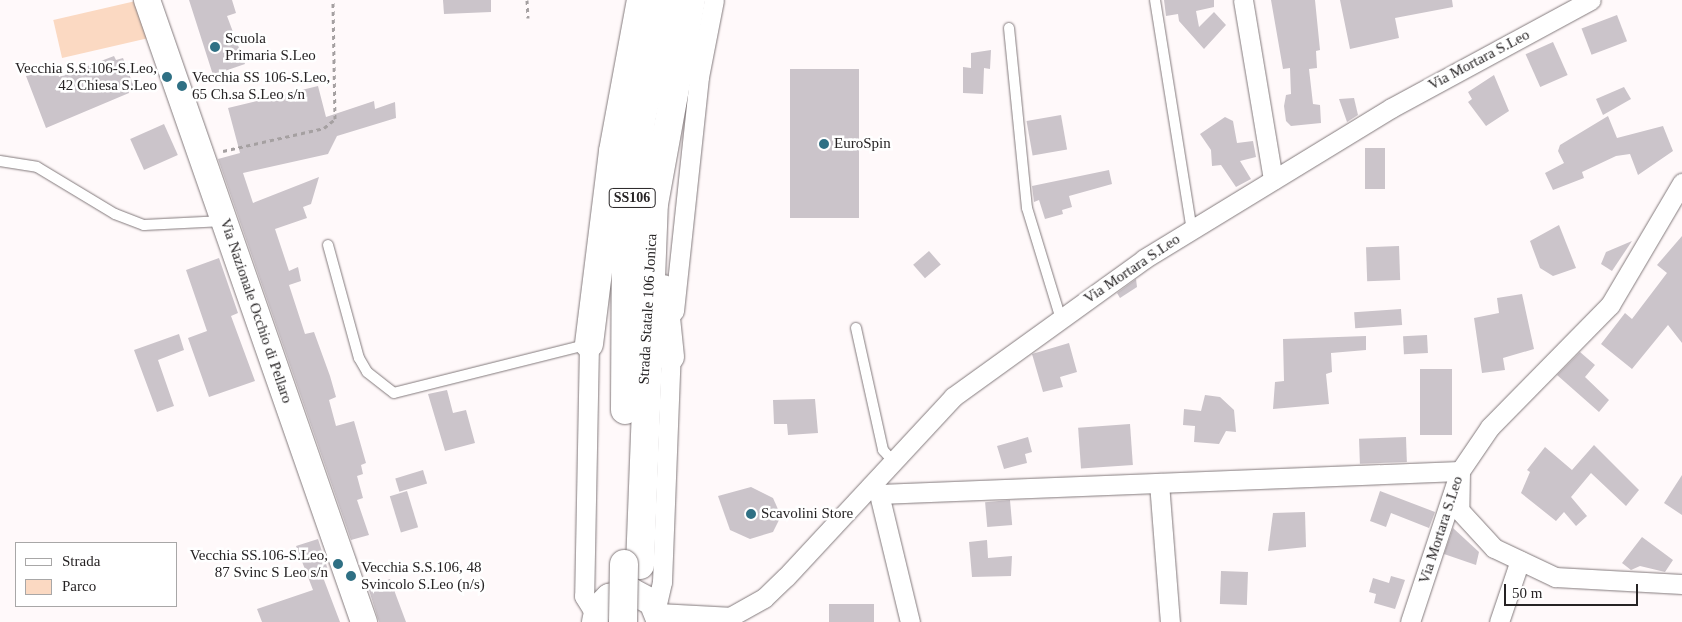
<!DOCTYPE html>
<style>
body{margin:0}
#map{position:relative;width:1682px;height:622px;overflow:hidden;background:#fff9fa;font-family:"Times New Roman",serif}
div>[style]{position:absolute}
.green>*{inset:0;background:#fbd9c2;transform-origin:0 0}
.building>*{inset:0;background:#cbc4ca;transform-origin:0 0}
.path>*{height:3px;margin-top:-1.5px;transform-origin:0;background:repeating-linear-gradient(90deg,#a5a0a1 0 4px,transparent 0 8px)}
.roads{filter:drop-shadow(0 0 1px #837a7c) drop-shadow(0 0 1px #837a7c)}
.lane>*{height:10px;margin:-5px;padding:0 5px;transform-origin:5px;border-radius:5px;background:#fff}
.street>*{height:19px;margin:-9.5px;padding:0 9.5px;transform-origin:9.5px;border-radius:9.5px;background:#fff}
.secondary>*{height:26px;margin:-13px;padding:0 13px;transform-origin:13px;border-radius:13px;background:#fff}
.highway>*{height:28px;margin:-14px;padding:0 14px;transform-origin:14px;border-radius:14px;background:#fff}
.bridges{filter:drop-shadow(0 0 1px #837a7c) drop-shadow(0 0 1px #837a7c)}
.highway-bridge>*{height:28px;margin:-14px;padding:0 14px;transform-origin:14px;border-radius:14px;background:#fff}
.dots>*{width:14px;height:14px;translate:-50% -50%;box-sizing:border-box;border:2px solid #fff;border-radius:50%}
span{translate:-50% -50%;white-space:nowrap;text-align:center;line-height:1.15;-webkit-text-stroke:5px #fff;paint-order:stroke}
.shield-label span{padding:1px 4px;background:#fff;border:1px solid;border-radius:4px;-webkit-text-stroke-width:0}
.shield-label{font-size:14px;color:#262324;font-weight:700}
.poi-label{font-size:15px;color:#262324}
.left{translate:0 -50%;text-align:left}
.right{translate:-100% -50%;text-align:right}
.street-label{font-size:15px;color:#262324}
.legend{position:absolute;left:15px;top:542px;width:162px;height:65px;box-sizing:border-box;background:#fff;border:1px solid #a8a7a7;margin:0;padding:6px 9px;list-style:none;font-size:15px;color:#262324}
.legend li{display:flex;align-items:center;gap:10px;height:25px}
.legend b{width:25px;border:1px solid #a8a7a7}
.scale{position:absolute;left:1504px;top:584px;width:134px;height:22px;box-sizing:border-box;border:2px solid #262324;border-top:0;padding-left:6px;font-size:15px;line-height:18px;white-space:nowrap;color:#262324;-webkit-text-stroke:4px #fff;paint-order:stroke}
</style>
<div id="map">
<div class="green">
<div style="left:140px;top:0;width:39px;height:89px;rotate:77deg"></div>
</div>
<div class="building">
<div style="clip-path:polygon(189px 0,232px 0,236px 13px,227px 16px,245px 64px,213px 75px)"></div>
<div style="clip-path:polygon(443px 0,491px 0,491px 12px,444px 14px)"></div>
<div style="clip-path:polygon(1164px 0,1214px 0,1214px 7px,1196px 11px,1199px 27px,1214px 12px,1226px 25px,1204px 49px,1179px 21px,1178px 14px,1166px 16px)"></div>
<div style="clip-path:polygon(1271px 0,1315px 0,1320px 50px,1316px 51px,1317px 68px,1309px 69px,1313px 104px,1320px 105px,1321px 123px,1291px 126px,1286px 121px,1284px 106px,1286px 95px,1291px 94px,1290px 68px,1283px 69px)"></div>
<div style="clip-path:polygon(1340px 0,1452px 0,1453px 7px,1395px 18px,1399px 38px,1350px 49px)"></div>
<div style="left:1617px;top:15px;width:28px;height:38px;rotate:69deg"></div>
<div style="left:1553px;top:42px;width:36px;height:30px;rotate:66deg"></div>
<div style="clip-path:polygon(991px 50px,990px 69px,984px 68px,983px 94px,963px 93px,963px 67px,971px 68px,971px 53px)"></div>
<div style="clip-path:polygon(114px 56px,116px 60px,123px 58px,134px 87px,128px 89px,129px 93px,46px 128px,26px 76px,55px 65px,59px 77px)"></div>
<div style="left:790px;top:69px;width:69px;height:149px"></div>
<div style="clip-path:polygon(1494px 75px,1509px 111px,1486px 126px,1468px 102px,1472px 99px,1468px 92px)"></div>
<div style="clip-path:polygon(318px 86px,326px 117px,374px 101px,375px 109px,395px 102px,396px 118px,337px 136px,328px 154px,243px 173px,253px 203px,319px 177px,311px 204px,303px 207px,307px 218px,275px 229px,289px 271px,298px 267px,301px 281px,289px 285px,305px 334px,314px 332px,330px 376px,336px 397px,329px 400px,336px 426px,354px 421px,366px 463px,361px 465px,363px 474px,357px 476px,363px 498px,357px 500px,369px 535px,351px 540px,218px 159px,240px 153px,228px 108px)"></div>
<div style="clip-path:polygon(1624px 87px,1631px 99px,1603px 115px,1596px 99px)"></div>
<div style="clip-path:polygon(1354px 98px,1358px 115px,1347px 122px,1339px 99px)"></div>
<div style="left:1061px;top:115px;width:35px;height:35px;rotate:80deg"></div>
<div style="clip-path:polygon(1608px 116px,1617px 138px,1663px 126px,1673px 151px,1638px 175px,1630px 154px,1616px 156px,1582px 172px,1584px 178px,1553px 190px,1545px 173px,1564px 163px,1558px 151px,1560px 145px)"></div>
<div style="clip-path:polygon(1225px 117px,1233px 121px,1237px 143px,1253px 141px,1256px 157px,1240px 161px,1251px 179px,1236px 187px,1221px 165px,1212px 166px,1211px 150px,1200px 134px)"></div>
<div style="left:164px;top:124px;width:34px;height:37px;rotate:66deg"></div>
<div style="left:1365px;top:148px;width:20px;height:41px"></div>
<div style="clip-path:polygon(1109px 170px,1112px 184px,1069px 196px,1072px 207px,1062px 210px,1063px 214px,1045px 219px,1039px 200px,1034px 202px,1032px 186px)"></div>
<div style="clip-path:polygon(1559px 225px,1576px 268px,1553px 276px,1540px 268px,1530px 241px)"></div>
<div style="clip-path:polygon(1682px 236px,1682px 343px,1668px 325px,1632px 369px,1601px 344px,1625px 313px,1632px 319px,1667px 273px,1657px 265px)"></div>
<div style="clip-path:polygon(1632px 241px,1612px 271px,1601px 264px,1606px 252px)"></div>
<div style="left:1399px;top:246px;width:34px;height:33px;rotate:88deg"></div>
<div style="left:929px;top:251px;width:18px;height:21px;rotate:49deg"></div>
<div style="clip-path:polygon(219px 258px,238px 313px,231px 316px,255px 381px,209px 397px,188px 338px,207px 331px,186px 270px)"></div>
<div style="clip-path:polygon(1136px 279px,1137px 287px,1120px 298px,1117px 293px)"></div>
<div style="clip-path:polygon(1522px 294px,1534px 349px,1503px 358px,1505px 370px,1482px 373px,1474px 318px,1499px 313px,1497px 298px)"></div>
<div style="left:1401px;top:309px;width:16px;height:47px;rotate:86deg"></div>
<div style="clip-path:polygon(179px 334px,184px 350px,158px 360px,174px 406px,157px 412px,134px 350px)"></div>
<div style="left:1427px;top:335px;width:18px;height:24px;rotate:87deg"></div>
<div style="clip-path:polygon(1366px 336px,1366px 350px,1331px 353px,1332px 372px,1326px 374px,1329px 404px,1273px 409px,1275px 382px,1284px 381px,1283px 339px)"></div>
<div style="clip-path:polygon(1069px 343px,1077px 372px,1060px 377px,1063px 387px,1043px 392px,1032px 354px)"></div>
<div style="clip-path:polygon(1580px 352px,1595px 365px,1585px 377px,1609px 400px,1599px 412px,1557px 375px)"></div>
<div style="left:1420px;top:369px;width:32px;height:66px"></div>
<div style="clip-path:polygon(447px 390px,453px 413px,466px 410px,475px 443px,445px 451px,428px 394px)"></div>
<div style="clip-path:polygon(1205px 395px,1220px 397px,1234px 410px,1236px 432px,1226px 431px,1219px 444px,1194px 442px,1195px 426px,1183px 425px,1184px 409px,1201px 411px)"></div>
<div style="clip-path:polygon(815px 399px,818px 433px,788px 435px,787px 424px,774px 424px,773px 400px)"></div>
<div style="left:1130px;top:424px;width:41px;height:52px;rotate:86deg"></div>
<div style="clip-path:polygon(1028px 437px,1032px 452px,1025px 454px,1027px 463px,1004px 469px,997px 446px)"></div>
<div style="left:1406px;top:437px;width:25px;height:47px;rotate:88deg"></div>
<div style="clip-path:polygon(1594px 445px,1639px 490px,1626px 506px,1591px 473px,1571px 497px,1587px 516px,1576px 526px,1564px 512px,1556px 521px,1521px 493px,1530px 472px,1527px 470px,1545px 447px,1572px 470px)"></div>
<div style="left:423px;top:470px;width:14px;height:29px;rotate:73deg"></div>
<div style="clip-path:polygon(1682px 475px,1682px 515px,1664px 503px)"></div>
<div style="clip-path:polygon(751px 487px,773px 498px,781px 516px,773px 532px,750px 539px,730px 530px,718px 496px)"></div>
<div style="left:407px;top:491px;width:38px;height:18px;rotate:73deg"></div>
<div style="clip-path:polygon(1380px 491px,1435px 512px,1429px 528px,1391px 513px,1386px 527px,1370px 521px)"></div>
<div style="left:1010px;top:500px;width:25px;height:25px;rotate:85deg"></div>
<div style="clip-path:polygon(1305px 512px,1306px 547px,1268px 551px,1273px 513px)"></div>
<div style="clip-path:polygon(1453px 528px,1479px 552px,1476px 565px,1444px 554px)"></div>
<div style="clip-path:polygon(1642px 537px,1673px 560px,1665px 572px,1640px 566px,1631px 570px,1622px 563px)"></div>
<div style="clip-path:polygon(318px 539px,328px 570px,321px 572px,340px 622px,262px 622px,257px 609px,313px 590px,296px 546px)"></div>
<div style="clip-path:polygon(987px 540px,988px 558px,1012px 556px,1011px 576px,972px 577px,969px 542px)"></div>
<div style="left:1221px;top:571px;width:27px;height:33px;rotate:2deg"></div>
<div style="clip-path:polygon(1391px 576px,1405px 580px,1395px 609px,1374px 603px,1376px 594px,1369px 592px,1373px 578px,1389px 583px)"></div>
<div style="clip-path:polygon(390px 579px,397px 598px,406px 622px,379px 622px,368px 587px)"></div>
<div style="left:874px;top:604px;width:18px;height:45px;rotate:90deg"></div>
</div>
<div class="path">
<div style="left:527px;top:0;width:18px;rotate:87deg"></div>
<div style="left:223px;top:151px;width:104px;rotate:-12.8deg"></div>
<div style="left:324px;top:128px;width:14px;rotate:-39deg"></div>
<div style="left:335px;top:119px;width:119px;rotate:-91deg"></div>
</div>
<div class="roads">
<div class="lane">
<div style="left:1155px;top:0;width:233px;rotate:80.9deg"></div>
<div style="left:1009px;top:28px;width:181px;rotate:84.3deg"></div>
<div style="left:1027px;top:208px;width:116px;rotate:73deg"></div>
<div style="left:0;top:161px;width:37px;rotate:9deg"></div>
<div style="left:37px;top:167px;width:91px;rotate:31.1deg"></div>
<div style="left:115px;top:214px;width:31px;rotate:21deg"></div>
<div style="left:144px;top:225px;width:80px;rotate:-2.9deg"></div>
<div style="left:328px;top:245px;width:117px;rotate:74.7deg"></div>
<div style="left:359px;top:358px;width:16px;rotate:60deg"></div>
<div style="left:367px;top:372px;width:34px;rotate:38deg"></div>
<div style="left:394px;top:393px;width:201px;rotate:-14.1deg"></div>
<div style="left:856px;top:328px;width:125px;rotate:77.5deg"></div>
<div style="left:883px;top:450px;width:15px;rotate:48deg"></div>
</div>
<div class="street">
<div style="left:1243px;top:0;width:182px;rotate:80.5deg"></div>
<div style="left:674px;top:311px;width:235px;rotate:-83.9deg"></div>
<div style="left:699px;top:77px;width:78px;rotate:-79deg"></div>
<div style="left:589px;top:344px;width:252px;rotate:91.1deg"></div>
<div style="left:584px;top:596px;width:22px;rotate:58deg"></div>
<div style="left:1159px;top:483px;width:139px;rotate:85.5deg"></div>
<div style="left:871px;top:486px;width:11px;rotate:45deg"></div>
<div style="left:879px;top:494px;width:581px;rotate:-2.27deg"></div>
<div style="left:1460px;top:471px;width:39px;rotate:91deg"></div>
<div style="left:1459px;top:510px;width:52px;rotate:47.4deg"></div>
<div style="left:1494px;top:548px;width:68px;rotate:25.4deg"></div>
<div style="left:1555px;top:577px;width:127px;rotate:3.2deg"></div>
<div style="left:879px;top:494px;width:132px;rotate:76.4deg"></div>
<div style="left:656px;top:608px;width:27px;rotate:-77deg"></div>
<div style="left:662px;top:582px;width:237px;rotate:-87.8deg"></div>
<div style="left:658px;top:613px;width:75px;rotate:3.1deg"></div>
<div style="left:721px;top:622px;width:49px;rotate:-29.2deg"></div>
<div style="left:764px;top:598px;width:30px;rotate:-44deg"></div>
<div style="left:786px;top:577px;width:246px;rotate:-47.1deg"></div>
<div style="left:953px;top:397px;width:236px;rotate:-35.8deg"></div>
<div style="left:1144px;top:259px;width:289px;rotate:-31.4deg"></div>
<div style="left:1391px;top:108px;width:227px;rotate:-28.4deg"></div>
<div style="left:1410px;top:622px;width:159px;rotate:-71.7deg"></div>
<div style="left:1460px;top:471px;width:53px;rotate:-55.7deg"></div>
<div style="left:1490px;top:427px;width:171px;rotate:-45.5deg"></div>
<div style="left:1610px;top:305px;width:142px;rotate:-59.5deg"></div>
<div style="left:1499px;top:622px;width:65px;rotate:-71.3deg"></div>
</div>
<div class="secondary">
<div style="left:147px;top:0;width:659px;rotate:70.77deg"></div>
<div style="left:595px;top:622px;width:14px;rotate:-78deg"></div>
<div style="left:598px;top:608px;width:16px;rotate:-45deg"></div>
<div style="left:609px;top:597px;width:23px;rotate:-15deg"></div>
<div style="left:631px;top:591px;width:24px;rotate:28deg"></div>
<div style="left:652px;top:602px;width:22px;rotate:68deg"></div>
</div>
<div class="highway">
<div style="left:663px;top:289px;width:68px;rotate:84.1deg"></div>
<div style="left:589px;top:344px;width:194px;rotate:-82.9deg"></div>
<div style="left:613px;top:151px;width:154px;rotate:-79.5deg"></div>
<div style="left:625px;top:410px;width:165px;rotate:-89.7deg"></div>
<div style="left:626px;top:245px;width:125px;rotate:-83.1deg"></div>
<div style="left:641px;top:121px;width:124px;rotate:-78.3deg"></div>
<div style="left:640px;top:565px;width:361px;rotate:-87.8deg"></div>
<div style="left:654px;top:204px;width:207px;rotate:-79.7deg"></div>
</div>
</div>
<div class="bridges">
<div class="highway-bridge">
<div style="left:623px;top:622px;width:58px;rotate:-89deg"></div>
</div>
</div>
<div class="dots">
<div style="left:215px;top:47px;background:#2f7084"></div>
<div style="left:167px;top:77px;background:#2f7084"></div>
<div style="left:182px;top:86px;background:#2f7084"></div>
<div style="left:824px;top:144px;background:#2f7084"></div>
<div style="left:751px;top:514px;background:#2f7084"></div>
<div style="left:338px;top:564px;background:#2f7084"></div>
<div style="left:351px;top:576px;background:#2f7084"></div>
</div>
<div class="shield-label">
<span style="left:632px;top:198px">SS106</span>
</div>
<div class="poi-label">
<span class="left" style="left:225px;top:47px">Scuola<br>Primaria S.Leo</span>
<span class="right" style="left:157px;top:77px">Vecchia S.S.106-S.Leo,<br>42 Chiesa S.Leo</span>
<span class="left" style="left:192px;top:86px">Vecchia SS 106-S.Leo,<br>65 Ch.sa S.Leo s/n</span>
<span class="left" style="left:834px;top:144px">EuroSpin</span>
<span class="left" style="left:761px;top:514px">Scavolini Store</span>
<span class="right" style="left:328px;top:564px">Vecchia SS.106-S.Leo,<br>87 Svinc S Leo s/n</span>
<span class="left" style="left:361px;top:576px">Vecchia S.S.106, 48<br>Svincolo S.Leo (n/s)</span>
</div>
<div class="street-label">
<span style="left:1479px;top:60px;rotate:-28deg">Via Mortara S.Leo</span>
<span style="left:1132px;top:269px;rotate:-34deg">Via Mortara S.Leo</span>
<span style="left:648px;top:309px;rotate:-87deg">Strada Statale 106 Jonica</span>
<span style="left:256px;top:311px;rotate:71deg">Via Nazionale Occhio di Pellaro</span>
<span style="left:1441px;top:530px;rotate:-72deg">Via Mortara S.Leo</span>
</div>
<ul class="legend">
<li><b style="height:6px;background:#fff"></b>Strada</li>
<li><b style="height:14px;background:#fbd9c2"></b>Parco</li>
</ul>
<div class="scale">50 m</div>
</div>
